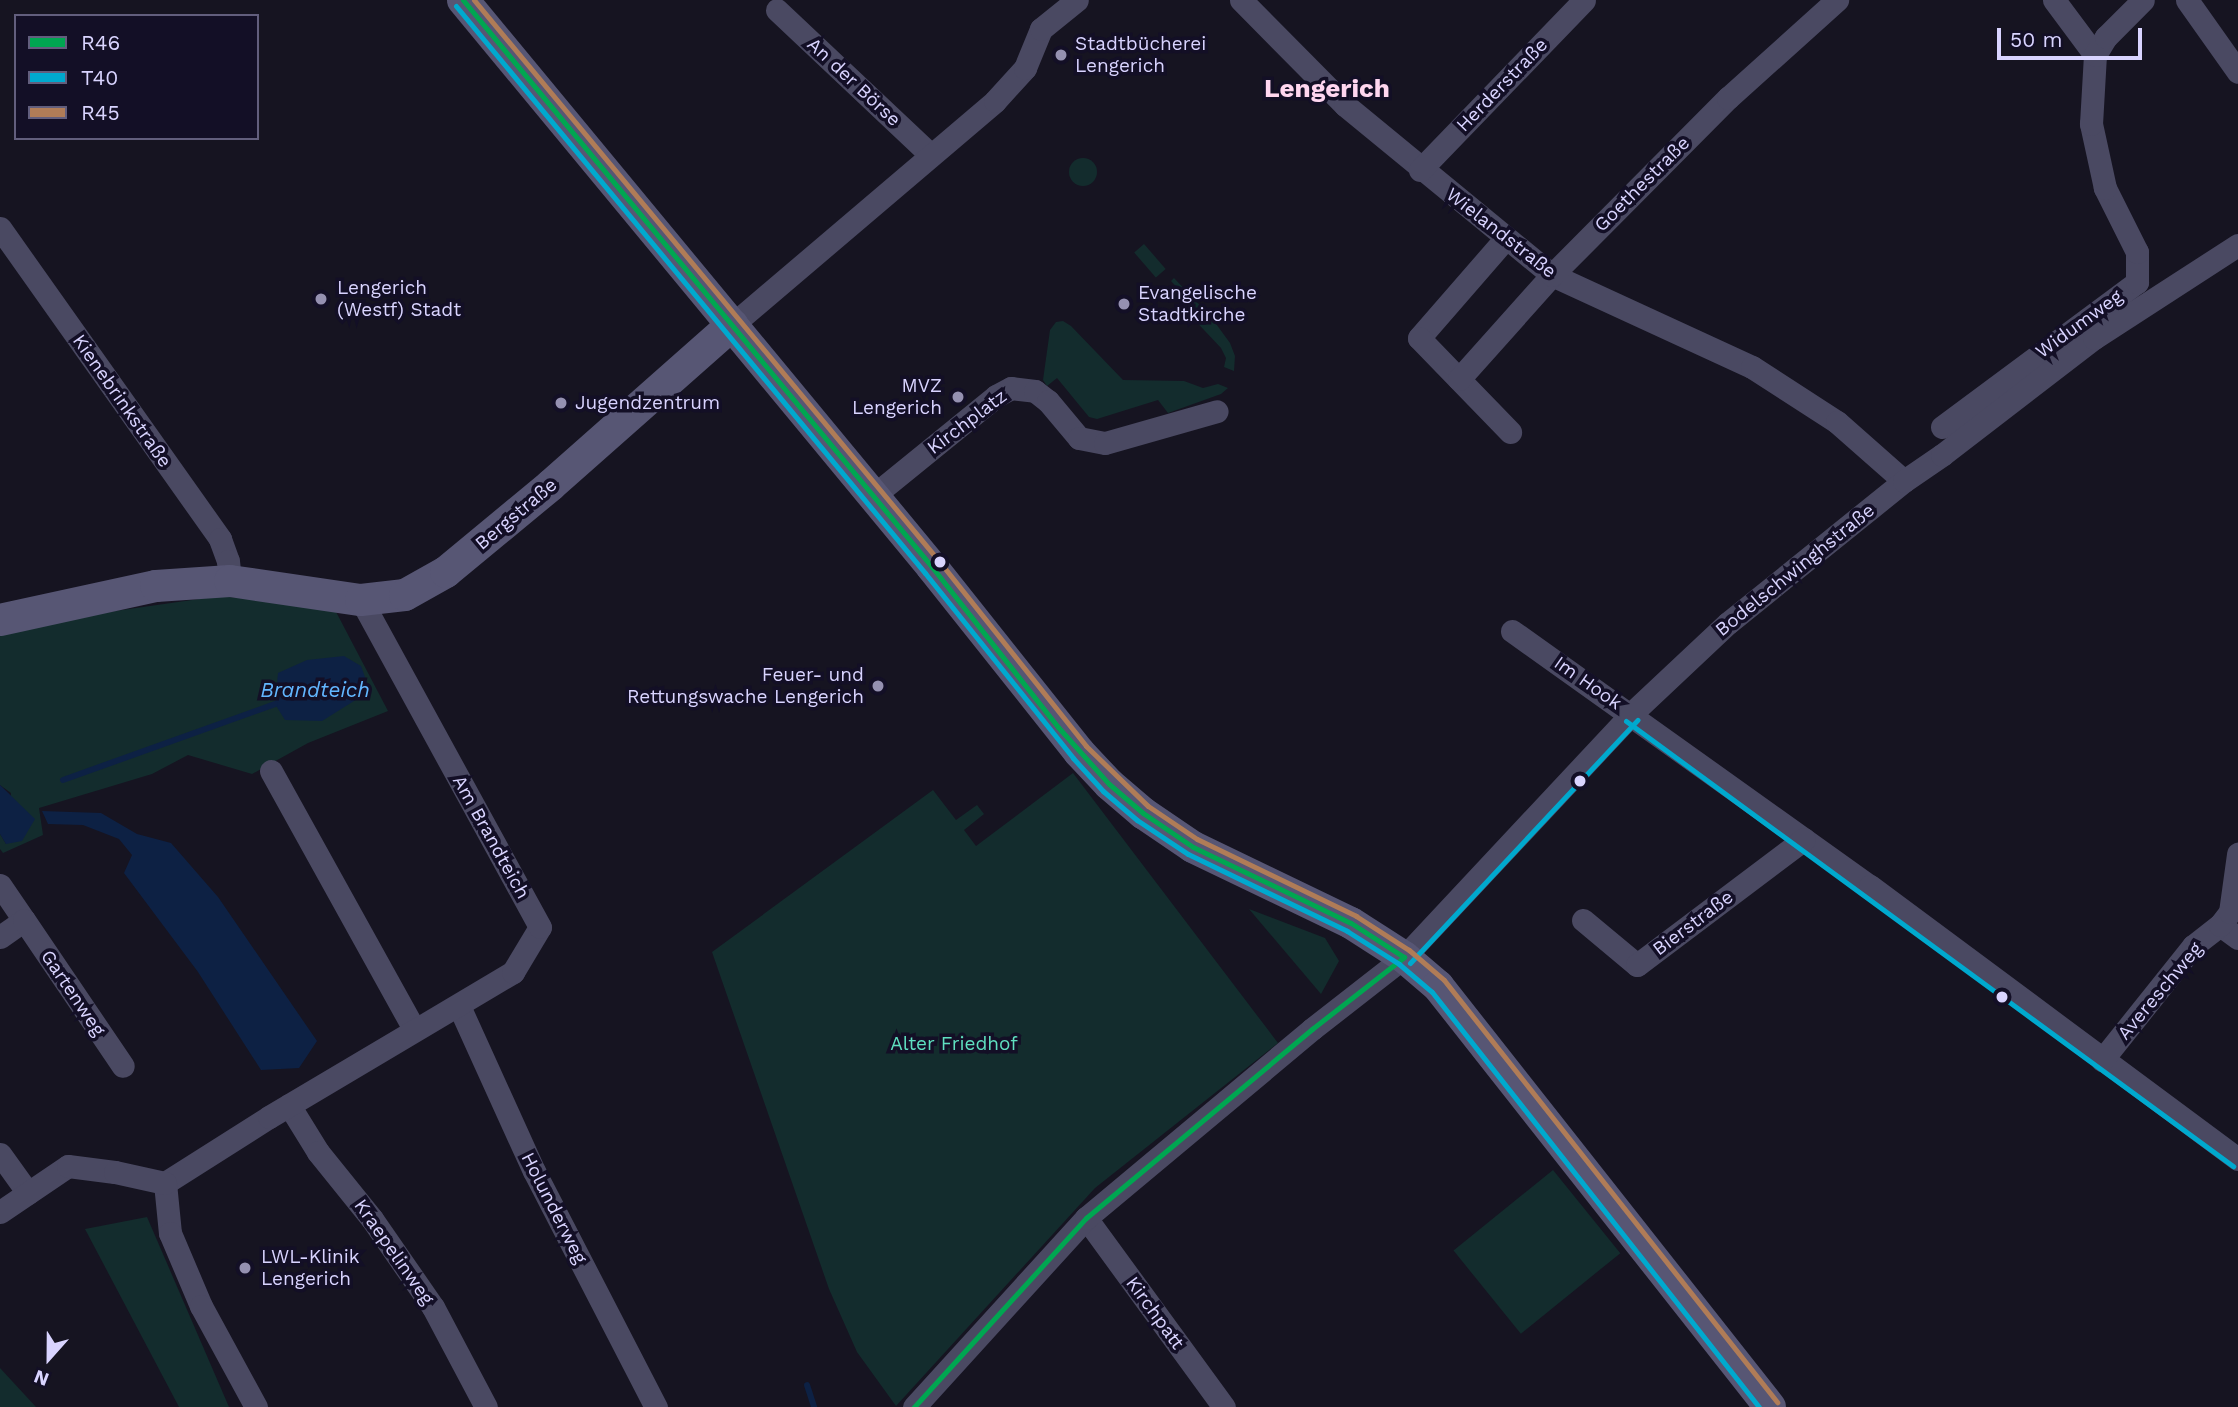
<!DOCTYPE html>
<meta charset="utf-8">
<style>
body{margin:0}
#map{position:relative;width:2238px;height:1407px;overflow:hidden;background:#161421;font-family:"Work Sans",sans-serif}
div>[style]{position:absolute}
.green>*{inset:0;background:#132c2d;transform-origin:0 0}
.round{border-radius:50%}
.water>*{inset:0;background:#0d2144}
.stream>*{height:6px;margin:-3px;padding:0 3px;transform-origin:3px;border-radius:3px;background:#0d2144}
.street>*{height:23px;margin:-11.5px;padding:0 11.5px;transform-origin:11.5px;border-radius:11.5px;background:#4a4962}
.secondary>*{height:32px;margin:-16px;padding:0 16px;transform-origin:16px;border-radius:16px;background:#575674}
.bus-1>*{height:5px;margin:-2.5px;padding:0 2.5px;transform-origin:2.5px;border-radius:2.5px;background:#00a651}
.bus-2>*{height:5px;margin:-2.5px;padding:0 2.5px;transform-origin:2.5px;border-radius:2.5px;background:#00a9ce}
.bus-3>*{height:5px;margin:-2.5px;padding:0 2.5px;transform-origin:2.5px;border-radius:2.5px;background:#b07c57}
.dots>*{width:19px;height:19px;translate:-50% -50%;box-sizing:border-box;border:4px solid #130f26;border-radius:50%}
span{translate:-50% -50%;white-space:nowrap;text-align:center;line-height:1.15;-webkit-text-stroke:7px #130f26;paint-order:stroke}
.poi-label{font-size:19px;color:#d9d4ff}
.left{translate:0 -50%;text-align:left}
.right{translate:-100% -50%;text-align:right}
.street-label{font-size:19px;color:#d9d4ff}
.park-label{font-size:19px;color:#5fe0c0}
.water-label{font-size:21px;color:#62b6ff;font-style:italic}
.district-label{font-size:26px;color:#ffd6f0;font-weight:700}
.legend{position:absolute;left:14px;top:14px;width:245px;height:126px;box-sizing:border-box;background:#130f26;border:2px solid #625e7d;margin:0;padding:9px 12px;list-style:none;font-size:21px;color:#d9d4ff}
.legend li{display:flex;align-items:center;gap:14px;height:35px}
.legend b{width:35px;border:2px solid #625e7d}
.north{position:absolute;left:14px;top:1323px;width:70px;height:70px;-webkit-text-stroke:5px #130f26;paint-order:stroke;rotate:201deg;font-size:19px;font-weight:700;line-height:28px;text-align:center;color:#d9d4ff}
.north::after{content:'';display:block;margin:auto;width:24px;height:32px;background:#d9d4ff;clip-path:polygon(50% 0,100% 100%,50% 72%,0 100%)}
.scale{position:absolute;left:1997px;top:28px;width:145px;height:32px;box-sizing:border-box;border:4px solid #d9d4ff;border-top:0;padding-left:9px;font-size:21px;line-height:24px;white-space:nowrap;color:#d9d4ff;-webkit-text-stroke:5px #130f26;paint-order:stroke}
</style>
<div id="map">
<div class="green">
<div class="round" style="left:1069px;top:158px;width:28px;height:28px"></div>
<div style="left:1144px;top:244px;width:33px;height:13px;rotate:49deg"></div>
<div style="clip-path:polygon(1174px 278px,1211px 317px,1230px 343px,1235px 356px,1234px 371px,1224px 367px,1226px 358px,1221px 348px,1188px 313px,1194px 306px,1171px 281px)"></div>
<div style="clip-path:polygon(1063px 321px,1071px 326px,1123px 380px,1184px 381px,1203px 388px,1218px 384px,1228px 388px,1221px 394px,1168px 413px,1158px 400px,1097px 419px,1089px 417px,1057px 378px,1047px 386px,1043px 380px,1050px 330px,1056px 322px)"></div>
<div style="clip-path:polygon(220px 596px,334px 608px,388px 711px,308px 743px,252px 774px,188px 755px,152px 774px,39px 808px,43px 835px,3px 853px,0 849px,0 834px,6px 844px,11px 793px,0 785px,0 633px,115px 611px)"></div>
<div style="clip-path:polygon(1073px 773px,1278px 1043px,1095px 1188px,896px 1406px,857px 1352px,829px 1289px,712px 952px,933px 790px,956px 820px,977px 805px,984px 814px,964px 830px,976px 846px)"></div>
<div style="clip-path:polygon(1249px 909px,1325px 938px,1339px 961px,1321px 994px)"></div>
<div style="left:1553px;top:1170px;width:107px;height:128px;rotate:51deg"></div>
<div style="clip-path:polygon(147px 1217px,229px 1407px,179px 1407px,85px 1229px)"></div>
<div style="clip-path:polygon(0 1368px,36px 1407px,0 1407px)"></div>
</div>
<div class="water">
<div style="clip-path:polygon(344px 656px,361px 666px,370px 691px,322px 721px,285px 720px,275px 704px,278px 673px,307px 660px)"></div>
<div style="clip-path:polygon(0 785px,35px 819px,22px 841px,6px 844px,0 834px)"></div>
<div style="clip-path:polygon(42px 811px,101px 813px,137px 834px,171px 843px,218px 897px,317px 1041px,299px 1068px,261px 1070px,198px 972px,124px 873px,132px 855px,119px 839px,83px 825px,48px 824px)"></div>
</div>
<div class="stream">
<div style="left:63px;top:780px;width:225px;rotate:-19.7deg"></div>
<div style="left:807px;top:1385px;width:23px;rotate:72deg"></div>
</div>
<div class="street">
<div style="left:1241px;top:0;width:148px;rotate:45.3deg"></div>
<div style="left:1345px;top:105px;width:268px;rotate:39.4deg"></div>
<div style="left:1552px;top:275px;width:220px;rotate:24.7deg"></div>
<div style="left:1752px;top:367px;width:101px;rotate:32.9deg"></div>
<div style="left:1837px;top:422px;width:89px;rotate:41.4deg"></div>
<div style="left:2054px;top:0;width:69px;rotate:53.3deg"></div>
<div style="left:2187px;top:0;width:88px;rotate:54.7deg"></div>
<div style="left:777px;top:10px;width:210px;rotate:43.3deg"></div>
<div style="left:1420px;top:170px;width:236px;rotate:-46deg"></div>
<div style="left:0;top:228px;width:381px;rotate:54.7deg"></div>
<div style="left:220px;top:539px;width:23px;rotate:70deg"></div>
<div style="left:228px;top:561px;width:20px;rotate:84deg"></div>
<div style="left:1505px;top:239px;width:131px;rotate:131deg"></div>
<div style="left:1419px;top:338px;width:131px;rotate:45.9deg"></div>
<div style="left:732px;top:325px;width:345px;rotate:-40.4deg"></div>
<div style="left:995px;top:101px;width:45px;rotate:-47.7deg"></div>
<div style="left:1025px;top:68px;width:42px;rotate:-67.7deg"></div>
<div style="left:1041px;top:29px;width:46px;rotate:-38.9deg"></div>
<div style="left:1459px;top:379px;width:140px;rotate:-48.2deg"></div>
<div style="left:1552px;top:275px;width:250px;rotate:-45.2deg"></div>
<div style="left:1728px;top:98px;width:147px;rotate:-42deg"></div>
<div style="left:1942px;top:427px;width:243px;rotate:-36.6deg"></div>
<div style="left:2137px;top:282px;width:30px;rotate:-90deg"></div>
<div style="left:2137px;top:252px;width:72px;rotate:-116.6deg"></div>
<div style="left:2105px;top:188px;width:66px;rotate:-102.3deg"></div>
<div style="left:2091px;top:124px;width:69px;rotate:-86.7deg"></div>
<div style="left:2095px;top:55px;width:21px;rotate:-59deg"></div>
<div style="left:2106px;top:37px;width:52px;rotate:-45deg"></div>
<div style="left:873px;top:496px;width:159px;rotate:-39.1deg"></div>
<div style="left:996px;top:396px;width:17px;rotate:-28deg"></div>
<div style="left:1011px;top:388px;width:24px;rotate:7deg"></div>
<div style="left:1035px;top:391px;width:16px;rotate:38deg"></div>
<div style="left:1048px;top:401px;width:48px;rotate:50deg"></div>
<div style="left:1079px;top:438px;width:26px;rotate:11deg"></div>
<div style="left:1105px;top:443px;width:116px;rotate:-15.9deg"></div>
<div style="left:1512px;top:631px;width:440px;rotate:35.5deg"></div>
<div style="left:1870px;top:886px;width:458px;rotate:36.6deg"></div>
<div style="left:271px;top:771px;width:295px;rotate:61deg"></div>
<div style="left:0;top:885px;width:42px;rotate:55.6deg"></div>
<div style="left:1583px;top:920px;width:70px;rotate:39.8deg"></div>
<div style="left:1637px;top:965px;width:209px;rotate:-37deg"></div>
<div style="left:2220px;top:925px;width:22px;rotate:36deg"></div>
<div style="left:0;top:937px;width:29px;rotate:-35deg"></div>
<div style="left:24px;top:920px;width:176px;rotate:55.9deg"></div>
<div style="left:459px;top:1006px;width:181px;rotate:65.6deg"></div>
<div style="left:534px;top:1171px;width:266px;rotate:62.7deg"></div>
<div style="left:2102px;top:1060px;width:146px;rotate:-51.4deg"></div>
<div style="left:2193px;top:946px;width:34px;rotate:-38deg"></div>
<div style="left:2220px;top:925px;width:16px;rotate:-52deg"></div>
<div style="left:2230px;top:912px;width:59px;rotate:-82.1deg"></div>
<div style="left:289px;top:1105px;width:55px;rotate:58.3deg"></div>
<div style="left:318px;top:1152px;width:86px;rotate:51.1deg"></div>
<div style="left:372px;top:1219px;width:107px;rotate:55.3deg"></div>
<div style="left:433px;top:1307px;width:113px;rotate:62.1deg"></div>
<div style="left:0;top:1154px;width:48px;rotate:54.3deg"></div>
<div style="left:165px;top:1183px;width:123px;rotate:-32.4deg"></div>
<div style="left:269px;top:1117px;width:284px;rotate:-30.7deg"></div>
<div style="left:513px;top:972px;width:52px;rotate:-59deg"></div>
<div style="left:540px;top:927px;width:373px;rotate:-118.7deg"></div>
<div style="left:165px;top:1183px;width:50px;rotate:84.3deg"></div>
<div style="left:170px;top:1233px;width:79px;rotate:67deg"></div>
<div style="left:201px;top:1306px;width:115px;rotate:61.4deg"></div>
<div style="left:0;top:1212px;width:82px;rotate:-34.1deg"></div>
<div style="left:68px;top:1166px;width:47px;rotate:7.3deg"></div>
<div style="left:115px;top:1172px;width:51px;rotate:12.4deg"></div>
<div style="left:1086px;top:1218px;width:234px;rotate:53.9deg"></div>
<div style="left:914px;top:1407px;width:256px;rotate:-47.7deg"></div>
<div style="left:1086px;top:1218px;width:295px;rotate:-39.9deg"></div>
<div style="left:1312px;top:1029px;width:117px;rotate:-38deg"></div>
<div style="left:1404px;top:957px;width:333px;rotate:-46.9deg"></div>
<div style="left:1631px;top:714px;width:133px;rotate:-43.2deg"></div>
<div style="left:1728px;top:623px;width:226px;rotate:-38.9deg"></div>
<div style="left:1904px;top:481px;width:46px;rotate:-34.4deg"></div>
<div style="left:1942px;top:455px;width:192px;rotate:-37.6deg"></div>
<div style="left:2094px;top:338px;width:171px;rotate:-32.9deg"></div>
</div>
<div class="secondary">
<div style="left:463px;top:0;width:736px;rotate:50.4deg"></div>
<div style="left:932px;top:567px;width:236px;rotate:51.5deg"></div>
<div style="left:1079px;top:752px;width:44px;rotate:46.8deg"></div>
<div style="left:1109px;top:784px;width:45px;rotate:40.5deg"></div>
<div style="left:1143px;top:813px;width:60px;rotate:34.2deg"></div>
<div style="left:1193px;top:847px;width:175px;rotate:25.7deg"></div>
<div style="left:1351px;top:923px;width:63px;rotate:32.7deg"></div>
<div style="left:1404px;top:957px;width:45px;rotate:40.5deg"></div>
<div style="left:1438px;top:986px;width:536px;rotate:51.74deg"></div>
<div style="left:0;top:620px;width:160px;rotate:-12.3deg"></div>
<div style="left:156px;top:586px;width:74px;rotate:-3.9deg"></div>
<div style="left:230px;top:581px;width:132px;rotate:8.3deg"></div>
<div style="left:361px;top:600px;width:44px;rotate:-6.5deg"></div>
<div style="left:405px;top:595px;width:47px;rotate:-29.3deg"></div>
<div style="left:446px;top:572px;width:136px;rotate:-39.6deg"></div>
<div style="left:551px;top:485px;width:242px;rotate:-41.5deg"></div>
</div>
<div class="bus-1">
<div style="left:463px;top:0;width:736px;rotate:50.4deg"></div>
<div style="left:932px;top:567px;width:204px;rotate:51.8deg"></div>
<div style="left:1058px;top:727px;width:76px;rotate:48.2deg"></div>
<div style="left:1109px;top:784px;width:45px;rotate:40.5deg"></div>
<div style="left:1143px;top:813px;width:60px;rotate:34.2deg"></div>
<div style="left:1193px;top:847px;width:175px;rotate:25.7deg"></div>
<div style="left:1351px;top:923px;width:63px;rotate:32.7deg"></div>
<div style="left:914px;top:1407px;width:256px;rotate:-47.7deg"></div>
<div style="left:1086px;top:1218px;width:295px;rotate:-39.9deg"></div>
<div style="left:1312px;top:1029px;width:117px;rotate:-38deg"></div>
</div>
<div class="bus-2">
<div style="left:456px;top:6px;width:736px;rotate:50.4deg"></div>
<div style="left:925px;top:573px;width:237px;rotate:51.3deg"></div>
<div style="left:1073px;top:758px;width:45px;rotate:47.7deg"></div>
<div style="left:1103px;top:791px;width:45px;rotate:40.5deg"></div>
<div style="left:1137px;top:820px;width:61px;rotate:33.7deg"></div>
<div style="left:1188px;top:854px;width:177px;rotate:25.8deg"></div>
<div style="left:1347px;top:931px;width:62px;rotate:32.4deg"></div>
<div style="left:1399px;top:964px;width:43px;rotate:40.3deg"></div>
<div style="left:1432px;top:992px;width:528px;rotate:51.76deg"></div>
<div style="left:1626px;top:721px;width:753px;rotate:36.25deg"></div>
<div style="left:1410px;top:963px;width:333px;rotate:-46.9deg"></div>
</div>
<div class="bus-3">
<div style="left:474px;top:0;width:729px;rotate:50.35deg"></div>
<div style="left:939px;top:561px;width:236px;rotate:51.5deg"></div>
<div style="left:1086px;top:746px;width:86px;rotate:44.1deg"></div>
<div style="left:1148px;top:806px;width:59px;rotate:34deg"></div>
<div style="left:1197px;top:839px;width:177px;rotate:25.8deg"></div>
<div style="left:1356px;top:916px;width:63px;rotate:32.7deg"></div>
<div style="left:1409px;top:950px;width:46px;rotate:40.6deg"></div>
<div style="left:1444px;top:980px;width:538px;rotate:51.72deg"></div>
</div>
<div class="dots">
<div style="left:1061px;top:55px;background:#9591b1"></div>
<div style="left:321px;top:299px;background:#9591b1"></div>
<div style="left:1124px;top:304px;background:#9591b1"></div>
<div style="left:958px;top:397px;background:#9591b1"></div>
<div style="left:561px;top:403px;background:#9591b1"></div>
<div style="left:940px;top:562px;background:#d9d4ff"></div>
<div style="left:878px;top:686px;background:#9591b1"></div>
<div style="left:1580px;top:781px;background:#d9d4ff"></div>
<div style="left:2002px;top:997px;background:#d9d4ff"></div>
<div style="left:245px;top:1268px;background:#9591b1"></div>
</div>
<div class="poi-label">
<span class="left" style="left:1075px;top:55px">Stadtbücherei<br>Lengerich</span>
<span class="left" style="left:337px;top:299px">Lengerich<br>(Westf) Stadt</span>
<span class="left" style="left:1138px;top:304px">Evangelische<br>Stadtkirche</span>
<span class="right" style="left:942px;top:397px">MVZ<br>Lengerich</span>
<span class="left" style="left:575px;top:403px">Jugendzentrum</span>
<span class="right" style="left:864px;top:686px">Feuer- und<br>Rettungswache Lengerich</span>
<span class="left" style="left:261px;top:1268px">LWL-Klinik<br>Lengerich</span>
</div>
<div class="street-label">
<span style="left:854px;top:82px;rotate:43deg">An der Börse</span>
<span style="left:1502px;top:85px;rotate:-46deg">Herderstraße</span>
<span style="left:1642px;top:184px;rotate:-45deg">Goethestraße</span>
<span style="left:1501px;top:233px;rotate:38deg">Wielandstraße</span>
<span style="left:2079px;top:324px;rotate:-36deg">Widumweg</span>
<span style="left:122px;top:401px;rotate:55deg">Kienebrinkstraße</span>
<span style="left:967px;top:422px;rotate:-37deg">Kirchplatz</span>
<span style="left:516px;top:514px;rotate:-40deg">Bergstraße</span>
<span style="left:1795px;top:570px;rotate:-39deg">Bodelschwinghstraße</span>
<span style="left:1588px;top:683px;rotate:35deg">Im Hook</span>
<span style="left:491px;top:837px;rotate:61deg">Am Brandteich</span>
<span style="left:1693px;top:923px;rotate:-37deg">Bierstraße</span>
<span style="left:2160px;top:991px;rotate:-50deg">Avereschweg</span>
<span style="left:73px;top:993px;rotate:56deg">Gartenweg</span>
<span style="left:554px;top:1208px;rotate:63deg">Holunderweg</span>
<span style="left:394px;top:1252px;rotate:55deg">Kraepelinweg</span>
<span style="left:1155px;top:1313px;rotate:54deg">Kirchpatt</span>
</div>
<div class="park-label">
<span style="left:954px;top:1044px">Alter Friedhof</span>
</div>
<div class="water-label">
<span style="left:315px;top:690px">Brandteich</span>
</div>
<div class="district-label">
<span style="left:1327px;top:89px">Lengerich</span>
</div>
<ul class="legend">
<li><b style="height:9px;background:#00a651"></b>R46</li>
<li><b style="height:9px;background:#00a9ce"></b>T40</li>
<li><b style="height:9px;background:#b07c57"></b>R45</li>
</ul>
<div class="north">N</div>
<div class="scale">50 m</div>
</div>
